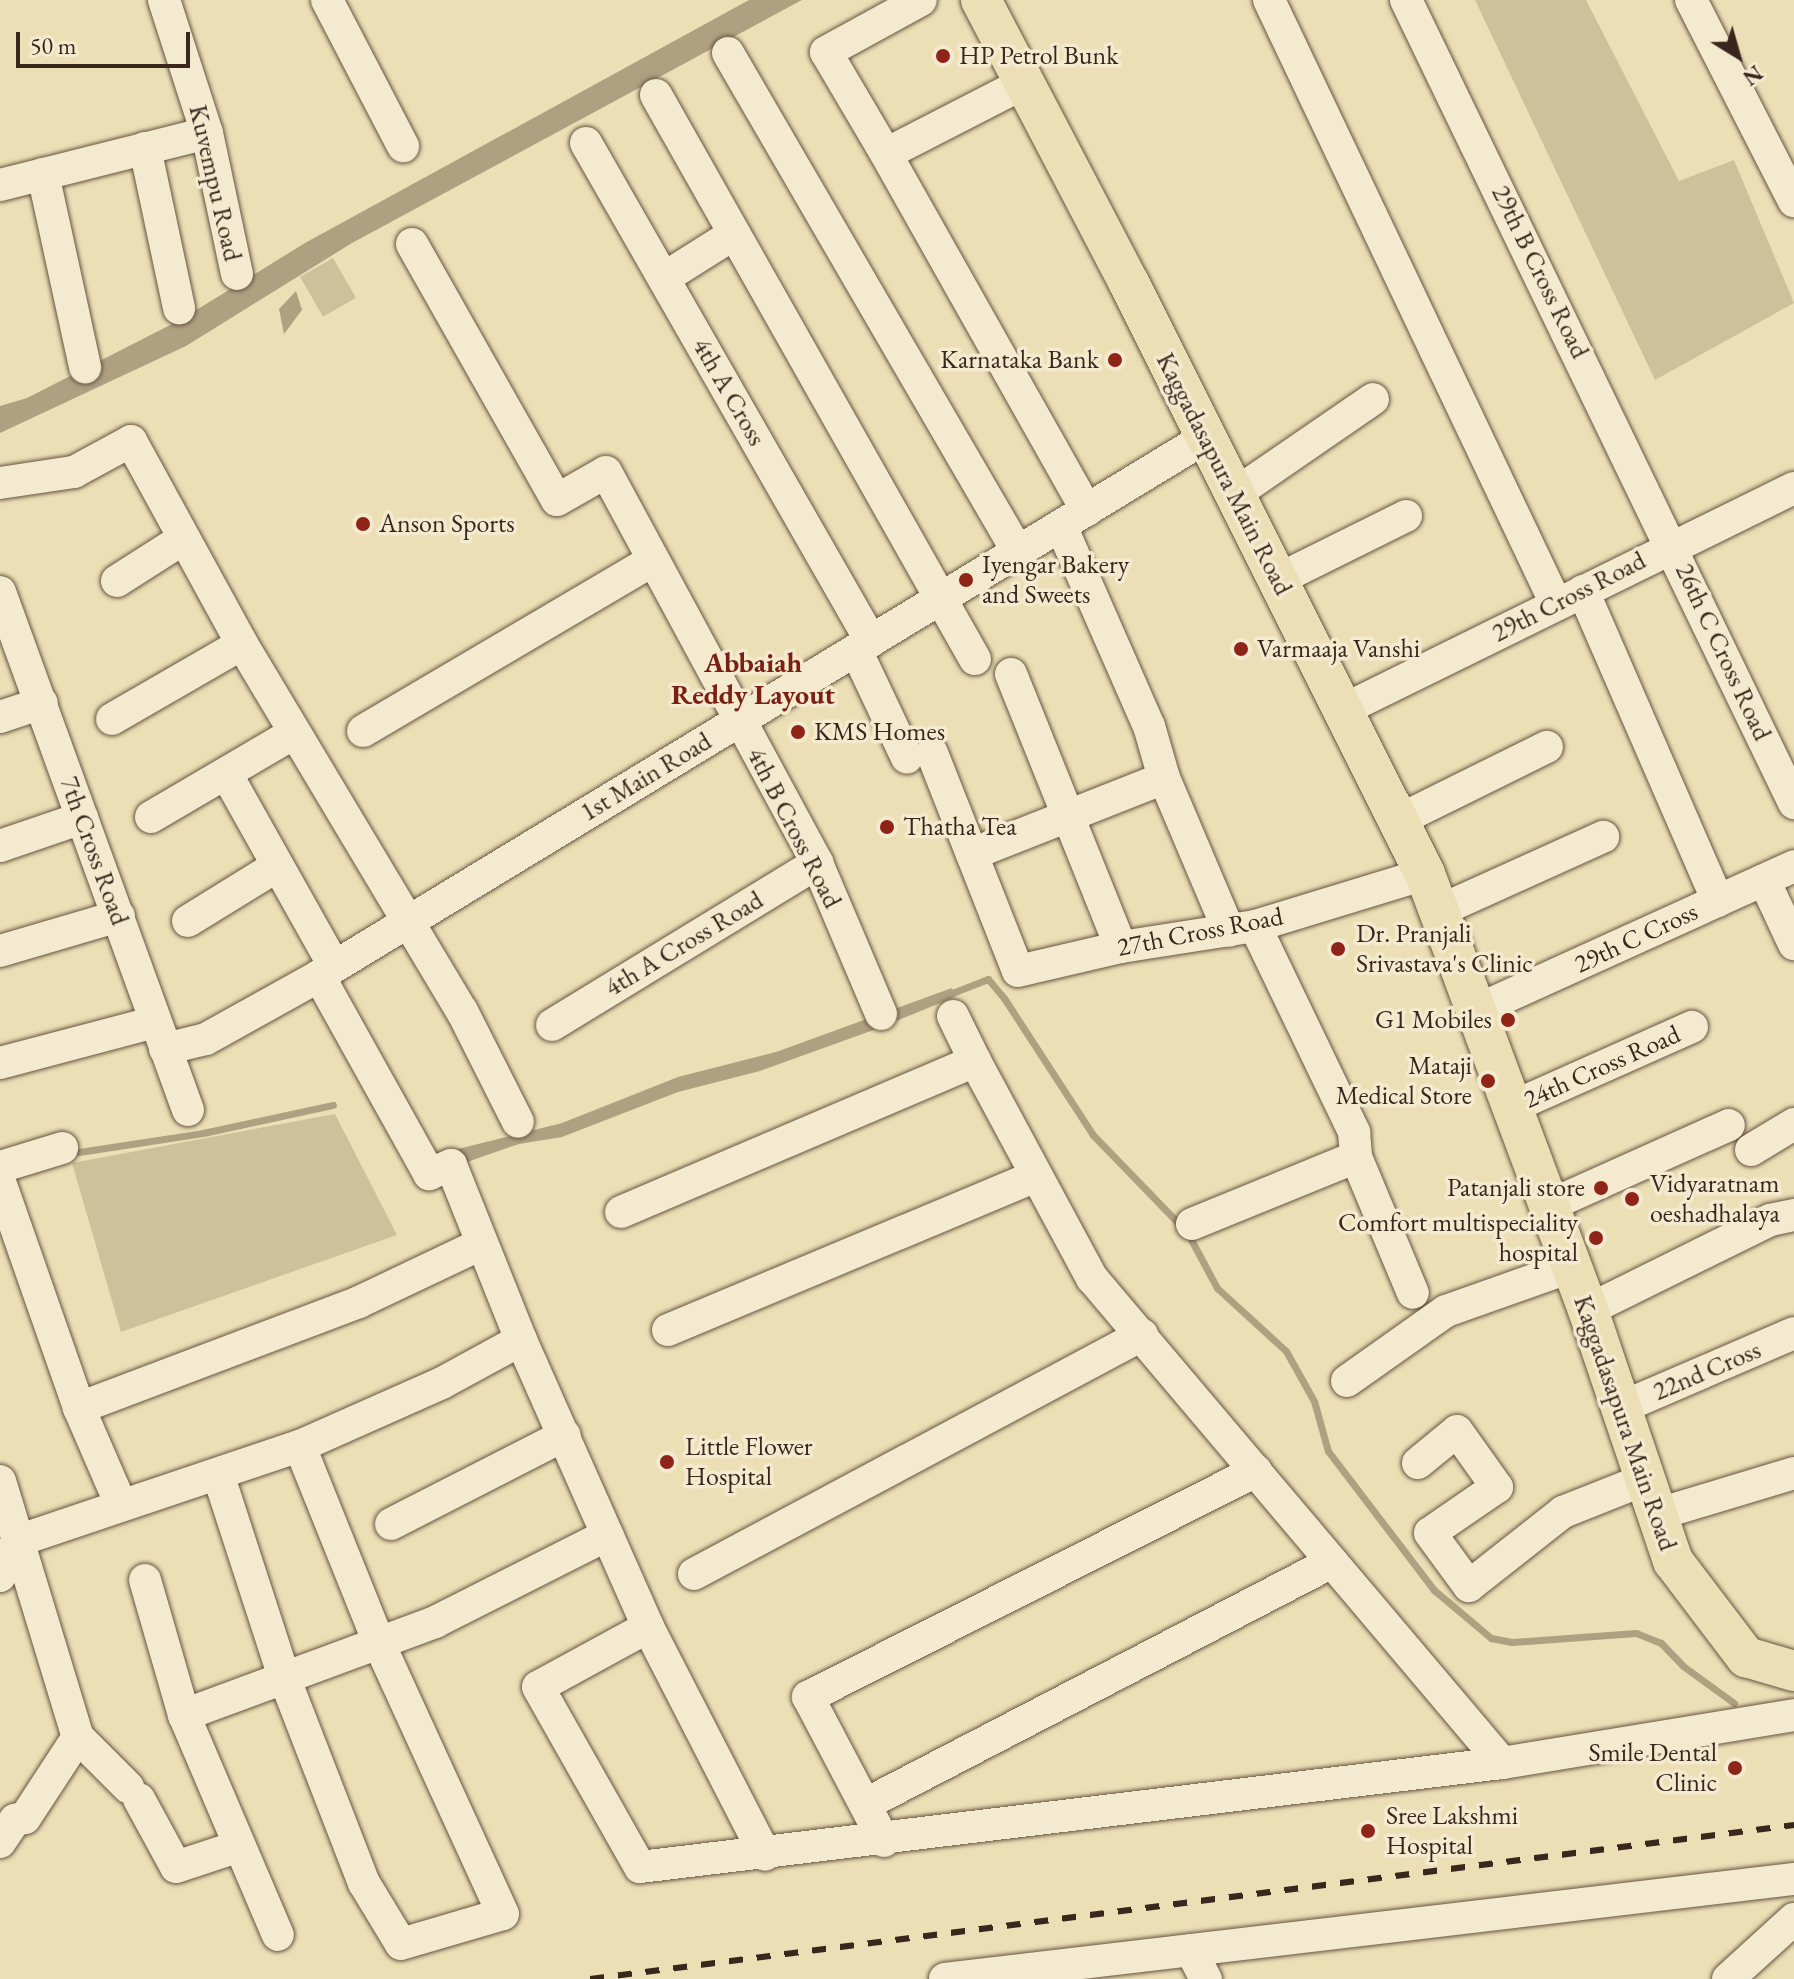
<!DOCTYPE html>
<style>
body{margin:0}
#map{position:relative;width:1794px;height:1979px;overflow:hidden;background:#ecdfb5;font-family:"EB Garamond",serif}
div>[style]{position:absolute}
.green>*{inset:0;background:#cec09b;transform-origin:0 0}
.water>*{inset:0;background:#afa081}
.stream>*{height:7px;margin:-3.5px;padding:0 3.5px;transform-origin:3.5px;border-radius:3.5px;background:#afa081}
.roads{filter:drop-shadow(0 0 2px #665443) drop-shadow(0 0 2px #665443)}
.minor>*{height:32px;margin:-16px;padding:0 16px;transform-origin:16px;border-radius:16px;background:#f3eacf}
.major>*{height:40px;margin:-20px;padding:0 20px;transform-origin:20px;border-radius:20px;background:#ecdfb5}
.rail>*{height:6px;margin-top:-3px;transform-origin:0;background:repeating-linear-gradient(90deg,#3a261d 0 14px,transparent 0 28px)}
.dots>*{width:22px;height:22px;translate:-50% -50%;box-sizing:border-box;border:4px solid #f3eacf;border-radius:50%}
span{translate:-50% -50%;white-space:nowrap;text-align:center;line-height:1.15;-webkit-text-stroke:7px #f3eacf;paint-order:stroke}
.poi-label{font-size:26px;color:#3a261d}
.left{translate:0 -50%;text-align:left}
.right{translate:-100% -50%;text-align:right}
.street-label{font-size:26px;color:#3a261d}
.neighbourhood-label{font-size:28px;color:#7a1f14;font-weight:700}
.north{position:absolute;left:1698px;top:16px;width:80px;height:80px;-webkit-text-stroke:6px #f3eacf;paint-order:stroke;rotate:143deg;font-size:22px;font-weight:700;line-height:32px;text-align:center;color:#3a261d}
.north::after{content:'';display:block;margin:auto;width:28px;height:36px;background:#3a261d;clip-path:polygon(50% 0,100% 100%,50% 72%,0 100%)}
.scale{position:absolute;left:16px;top:32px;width:174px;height:36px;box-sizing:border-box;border:4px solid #3a261d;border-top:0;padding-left:10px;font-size:24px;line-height:28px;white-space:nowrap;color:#3a261d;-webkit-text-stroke:6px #f3eacf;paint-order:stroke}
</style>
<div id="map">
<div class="green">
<div style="clip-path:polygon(1475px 0,1586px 0,1679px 181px,1734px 160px,1794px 303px,1655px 380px)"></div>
<div style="left:333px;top:258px;width:46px;height:38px;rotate:60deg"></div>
<div style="clip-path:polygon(335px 1114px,397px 1235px,121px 1332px,72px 1163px)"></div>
</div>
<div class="water">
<div style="clip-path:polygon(749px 0,802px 0,352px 243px,186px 346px,0 433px,0 406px,27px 398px,180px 320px,305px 243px)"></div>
<div style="clip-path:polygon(296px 291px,302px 310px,284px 334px,279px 309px)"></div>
<div style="clip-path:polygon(952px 988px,955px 997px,879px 1028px,760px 1071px,678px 1092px,562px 1137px,519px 1144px,464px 1163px,458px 1149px,562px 1123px,678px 1077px,776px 1052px)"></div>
</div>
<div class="stream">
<div style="left:947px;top:995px;width:44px;rotate:-21.3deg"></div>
<div style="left:988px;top:979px;width:25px;rotate:50deg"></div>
<div style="left:1004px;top:998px;width:163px;rotate:57deg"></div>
<div style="left:1093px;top:1135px;width:135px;rotate:45.9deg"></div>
<div style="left:1187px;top:1232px;width:64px;rotate:61.8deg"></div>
<div style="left:1217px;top:1288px;width:93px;rotate:42.4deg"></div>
<div style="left:1286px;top:1351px;width:57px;rotate:60.8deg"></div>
<div style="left:1314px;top:1401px;width:52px;rotate:74.4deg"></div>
<div style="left:1328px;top:1451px;width:175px;rotate:52.7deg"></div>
<div style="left:1434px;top:1590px;width:75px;rotate:40.1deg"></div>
<div style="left:1491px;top:1638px;width:21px;rotate:11deg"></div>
<div style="left:1512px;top:1642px;width:124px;rotate:-4.2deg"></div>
<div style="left:1636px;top:1633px;width:27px;rotate:22deg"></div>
<div style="left:1661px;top:1643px;width:32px;rotate:46deg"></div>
<div style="left:1683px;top:1666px;width:63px;rotate:36deg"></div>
<div style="left:79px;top:1152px;width:125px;rotate:-8.7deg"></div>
<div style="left:203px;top:1133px;width:133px;rotate:-12.2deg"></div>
</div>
<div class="roads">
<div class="minor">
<div style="left:164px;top:0;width:140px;rotate:72.1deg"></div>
<div style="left:207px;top:133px;width:144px;rotate:78deg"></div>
<div style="left:327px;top:0;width:165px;rotate:62.5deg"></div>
<div style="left:1269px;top:0;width:669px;rotate:64.58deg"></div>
<div style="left:1406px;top:0;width:892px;rotate:64.21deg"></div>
<div style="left:1691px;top:0;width:226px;rotate:62.9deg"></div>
<div style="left:728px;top:53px;width:577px;rotate:59.84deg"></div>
<div style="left:1026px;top:82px;width:157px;rotate:152.8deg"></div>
<div style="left:886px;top:154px;width:409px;rotate:60.6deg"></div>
<div style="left:656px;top:95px;width:648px;rotate:60.51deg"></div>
<div style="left:586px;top:143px;width:574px;rotate:60.22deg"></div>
<div style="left:145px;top:148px;width:164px;rotate:78deg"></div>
<div style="left:886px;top:154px;width:118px;rotate:-120.5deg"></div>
<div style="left:826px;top:52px;width:108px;rotate:-28.7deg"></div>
<div style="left:43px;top:174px;width:198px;rotate:77.7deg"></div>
<div style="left:0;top:185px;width:213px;rotate:-14.1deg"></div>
<div style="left:412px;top:244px;width:294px;rotate:60.5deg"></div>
<div style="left:557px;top:500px;width:56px;rotate:-29.7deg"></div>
<div style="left:606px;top:472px;width:444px;rotate:61.6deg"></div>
<div style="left:817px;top:863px;width:164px;rotate:67deg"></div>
<div style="left:664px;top:278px;width:83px;rotate:-32.2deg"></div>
<div style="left:0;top:483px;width:75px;rotate:-8.5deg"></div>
<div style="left:74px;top:472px;width:65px;rotate:-28.5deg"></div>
<div style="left:131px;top:441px;width:231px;rotate:61.3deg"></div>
<div style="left:242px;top:644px;width:428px;rotate:59.1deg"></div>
<div style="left:462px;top:1011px;width:124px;rotate:63.2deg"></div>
<div style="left:1232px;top:496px;width:171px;rotate:-34.5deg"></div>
<div style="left:1061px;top:526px;width:219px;rotate:66.3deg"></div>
<div style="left:1149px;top:726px;width:54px;rotate:73.9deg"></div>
<div style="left:1164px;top:778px;width:166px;rotate:67deg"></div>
<div style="left:1277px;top:580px;width:144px;rotate:-26.4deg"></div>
<div style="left:117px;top:581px;width:78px;rotate:-32.5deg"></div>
<div style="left:1583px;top:591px;width:338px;rotate:66.5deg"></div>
<div style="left:0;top:592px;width:551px;rotate:70.05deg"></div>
<div style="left:856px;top:650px;width:119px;rotate:64.7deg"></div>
<div style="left:1011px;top:674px;width:294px;rotate:68.1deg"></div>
<div style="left:1345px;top:709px;width:500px;rotate:-26.21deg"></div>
<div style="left:0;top:717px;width:44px;rotate:-18.4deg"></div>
<div style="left:112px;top:719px;width:150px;rotate:-30deg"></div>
<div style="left:363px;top:731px;width:335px;rotate:-30.5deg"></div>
<div style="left:932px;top:753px;width:234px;rotate:68.5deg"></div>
<div style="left:1018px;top:971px;width:106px;rotate:-13.1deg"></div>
<div style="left:1121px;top:947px;width:136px;rotate:-8.9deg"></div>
<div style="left:1255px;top:926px;width:178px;rotate:-17deg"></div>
<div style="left:227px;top:775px;width:217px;rotate:60.7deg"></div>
<div style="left:151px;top:817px;width:166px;rotate:-30.4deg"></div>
<div style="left:1399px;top:820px;width:165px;rotate:-26.3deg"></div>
<div style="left:0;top:846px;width:87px;rotate:-18.9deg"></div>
<div style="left:972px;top:854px;width:206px;rotate:-21.6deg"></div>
<div style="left:1764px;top:880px;width:71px;rotate:64.9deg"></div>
<div style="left:1441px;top:910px;width:178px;rotate:-24.3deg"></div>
<div style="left:188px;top:921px;width:105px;rotate:-31.7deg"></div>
<div style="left:1255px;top:926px;width:229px;rotate:64.3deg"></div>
<div style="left:1354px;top:1132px;width:25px;rotate:85deg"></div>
<div style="left:1356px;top:1157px;width:147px;rotate:67.3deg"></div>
<div style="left:0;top:951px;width:124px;rotate:-16.4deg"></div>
<div style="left:319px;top:976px;width:227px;rotate:60.9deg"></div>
<div style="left:429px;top:1174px;width:24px;rotate:-22deg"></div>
<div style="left:451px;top:1165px;width:188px;rotate:68.2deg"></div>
<div style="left:521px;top:1340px;width:314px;rotate:66.1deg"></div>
<div style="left:648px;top:1627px;width:256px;rotate:62.8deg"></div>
<div style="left:1477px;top:1010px;width:348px;rotate:-24.4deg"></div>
<div style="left:953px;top:1016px;width:50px;rotate:63.9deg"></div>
<div style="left:552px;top:1025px;width:311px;rotate:-31.4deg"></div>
<div style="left:165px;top:1049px;width:42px;rotate:-13.7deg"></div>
<div style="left:206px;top:1039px;width:129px;rotate:-29.1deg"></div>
<div style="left:319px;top:976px;width:1037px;rotate:-31.27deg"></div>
<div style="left:0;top:1063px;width:160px;rotate:-14.8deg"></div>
<div style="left:1512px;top:1107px;width:197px;rotate:-24deg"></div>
<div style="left:1751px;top:1150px;width:50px;rotate:-31.2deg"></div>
<div style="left:0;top:1167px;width:65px;rotate:-17deg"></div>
<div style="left:0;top:1182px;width:239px;rotate:70.7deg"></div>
<div style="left:79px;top:1408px;width:106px;rotate:66.6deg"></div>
<div style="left:1548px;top:1206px;width:198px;rotate:-24.1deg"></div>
<div style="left:621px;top:1212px;width:385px;rotate:-23.1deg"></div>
<div style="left:975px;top:1061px;width:247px;rotate:61.7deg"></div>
<div style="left:1092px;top:1278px;width:635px;rotate:49.79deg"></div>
<div style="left:1192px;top:1224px;width:177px;rotate:-22.2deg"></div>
<div style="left:1588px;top:1310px;width:203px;rotate:-26.3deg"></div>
<div style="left:1770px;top:1220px;width:25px;rotate:-12deg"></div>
<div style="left:668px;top:1330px;width:399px;rotate:-22.7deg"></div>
<div style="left:1347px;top:1381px;width:121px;rotate:-35.3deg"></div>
<div style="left:1446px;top:1311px;width:132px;rotate:-19.5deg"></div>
<div style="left:79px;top:1408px;width:299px;rotate:-20.7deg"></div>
<div style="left:359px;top:1302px;width:135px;rotate:-25.4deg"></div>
<div style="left:1620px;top:1408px;width:189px;rotate:-23.3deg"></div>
<div style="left:1418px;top:1463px;width:50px;rotate:-39.4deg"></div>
<div style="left:1457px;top:1431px;width:69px;rotate:54.5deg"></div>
<div style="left:1497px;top:1487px;width:81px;rotate:145.5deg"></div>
<div style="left:1430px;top:1533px;width:66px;rotate:53.7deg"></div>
<div style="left:1469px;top:1586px;width:120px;rotate:-38.2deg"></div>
<div style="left:1563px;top:1512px;width:87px;rotate:-21.6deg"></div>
<div style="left:218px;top:1474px;width:213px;rotate:72deg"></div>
<div style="left:284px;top:1677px;width:221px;rotate:68.8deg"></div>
<div style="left:364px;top:1883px;width:71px;rotate:58.8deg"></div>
<div style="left:401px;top:1944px;width:106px;rotate:-16.4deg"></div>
<div style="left:503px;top:1914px;width:298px;rotate:-114.6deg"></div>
<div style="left:379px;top:1643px;width:212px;rotate:-111.9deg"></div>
<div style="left:0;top:1481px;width:268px;rotate:73.1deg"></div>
<div style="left:78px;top:1737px;width:71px;rotate:45deg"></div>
<div style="left:1655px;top:1515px;width:145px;rotate:-16.8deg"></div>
<div style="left:391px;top:1524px;width:195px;rotate:-27.1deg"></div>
<div style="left:694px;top:1574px;width:508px;rotate:-28.08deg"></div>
<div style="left:0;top:1576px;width:39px;rotate:-64deg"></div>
<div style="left:17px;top:1541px;width:299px;rotate:-18.6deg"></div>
<div style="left:300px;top:1446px;width:155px;rotate:-23.9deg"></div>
<div style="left:442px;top:1383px;width:90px;rotate:-28.6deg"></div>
<div style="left:145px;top:1580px;width:141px;rotate:73.9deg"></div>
<div style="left:184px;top:1715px;width:239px;rotate:66.9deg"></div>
<div style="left:648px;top:1627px;width:125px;rotate:151.4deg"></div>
<div style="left:538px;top:1687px;width:207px;rotate:60.5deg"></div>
<div style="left:640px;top:1867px;width:868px;rotate:-6.88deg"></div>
<div style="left:1502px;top:1763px;width:296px;rotate:-9.3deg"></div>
<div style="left:184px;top:1715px;width:268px;rotate:-20.3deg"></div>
<div style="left:435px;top:1622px;width:193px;rotate:-26.8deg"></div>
<div style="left:139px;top:1799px;width:77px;rotate:61.4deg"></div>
<div style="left:176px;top:1867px;width:67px;rotate:-18.2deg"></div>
<div style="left:866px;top:1804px;width:525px;rotate:-27.44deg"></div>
<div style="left:884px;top:1841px;width:163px;rotate:-117.8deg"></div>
<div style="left:808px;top:1697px;width:502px;rotate:-26.77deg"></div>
<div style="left:0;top:1842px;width:27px;rotate:-56deg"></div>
<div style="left:15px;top:1820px;width:10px;rotate:-11deg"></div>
<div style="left:25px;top:1818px;width:97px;rotate:-56.8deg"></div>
<div style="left:1191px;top:1950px;width:33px;rotate:63deg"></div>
<div style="left:945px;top:1979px;width:855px;rotate:-6.72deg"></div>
<div style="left:1728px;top:1979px;width:89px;rotate:-42.3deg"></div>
</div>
<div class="major">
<div style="left:981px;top:0;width:319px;rotate:62.4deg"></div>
<div style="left:1129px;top:283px;width:661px;rotate:63.4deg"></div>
<div style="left:1425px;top:874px;width:465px;rotate:69.5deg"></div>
<div style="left:1588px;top:1310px;width:265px;rotate:71.3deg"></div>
<div style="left:1673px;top:1561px;width:121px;rotate:52.8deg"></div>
<div style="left:1746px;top:1657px;width:50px;rotate:16.3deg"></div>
</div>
</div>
<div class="rail">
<div style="left:590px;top:1979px;width:1214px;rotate:-7.29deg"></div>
</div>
<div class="dots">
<div style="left:943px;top:56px;background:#8f2418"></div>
<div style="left:1115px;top:360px;background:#8f2418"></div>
<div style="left:363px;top:524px;background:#8f2418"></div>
<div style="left:966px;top:580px;background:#8f2418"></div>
<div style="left:1241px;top:649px;background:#8f2418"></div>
<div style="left:798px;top:732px;background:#8f2418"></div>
<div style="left:887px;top:827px;background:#8f2418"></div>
<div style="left:1338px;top:949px;background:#8f2418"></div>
<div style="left:1508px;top:1020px;background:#8f2418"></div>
<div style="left:1488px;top:1081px;background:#8f2418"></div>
<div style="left:1601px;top:1188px;background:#8f2418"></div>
<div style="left:1632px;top:1199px;background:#8f2418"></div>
<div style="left:1596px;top:1238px;background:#8f2418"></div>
<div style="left:667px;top:1462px;background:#8f2418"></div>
<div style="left:1735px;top:1768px;background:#8f2418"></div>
<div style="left:1368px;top:1831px;background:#8f2418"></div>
</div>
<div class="poi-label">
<span class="left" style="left:959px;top:56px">HP Petrol Bunk</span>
<span class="right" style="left:1099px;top:360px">Karnataka Bank</span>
<span class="left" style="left:379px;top:524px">Anson Sports</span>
<span class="left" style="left:982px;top:580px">Iyengar Bakery<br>and Sweets</span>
<span class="left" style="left:1257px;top:649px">Varmaaja Vanshi</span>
<span class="left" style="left:814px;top:732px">KMS Homes</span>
<span class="left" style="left:903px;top:827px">Thatha Tea</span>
<span class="left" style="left:1356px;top:949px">Dr. Pranjali<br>Srivastava's Clinic</span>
<span class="right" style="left:1492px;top:1020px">G1 Mobiles</span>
<span class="right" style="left:1472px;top:1081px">Mataji<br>Medical Store</span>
<span class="left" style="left:1650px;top:1199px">Vidyaratnam<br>oeshadhalaya</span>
<span class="right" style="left:1585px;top:1188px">Patanjali store</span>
<span class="right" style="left:1578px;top:1238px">Comfort multispeciality<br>hospital</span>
<span class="left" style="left:685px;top:1462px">Little Flower<br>Hospital</span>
<span class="right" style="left:1717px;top:1768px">Smile Dental<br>Clinic</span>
<span class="left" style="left:1386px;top:1831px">Sree Lakshmi<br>Hospital</span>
</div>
<div class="street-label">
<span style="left:215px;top:183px;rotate:77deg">Kuvempu Road</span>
<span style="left:1540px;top:272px;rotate:64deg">29th B Cross Road</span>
<span style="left:729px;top:392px;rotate:60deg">4th A Cross</span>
<span style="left:1224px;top:474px;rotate:63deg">Kaggadasapura Main Road</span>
<span style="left:1569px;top:597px;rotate:-27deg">29th Cross Road</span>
<span style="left:1723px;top:652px;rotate:65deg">26th C Cross Road</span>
<span style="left:646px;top:777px;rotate:-31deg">1st Main Road</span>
<span style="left:794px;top:828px;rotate:63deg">4th B Cross Road</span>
<span style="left:94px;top:851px;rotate:70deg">7th Cross Road</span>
<span style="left:1200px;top:932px;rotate:-11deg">27th Cross Road</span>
<span style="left:1636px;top:938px;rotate:-25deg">29th C Cross</span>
<span style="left:684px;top:944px;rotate:-31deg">4th A Cross Road</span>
<span style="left:1602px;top:1067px;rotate:-24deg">24th Cross Road</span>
<span style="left:1707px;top:1371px;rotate:-23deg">22nd Cross</span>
<span style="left:1625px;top:1423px;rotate:71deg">Kaggadasapura Main Road</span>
</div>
<div class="neighbourhood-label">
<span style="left:753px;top:678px">Abbaiah<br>Reddy Layout</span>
</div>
<div class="north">N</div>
<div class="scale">50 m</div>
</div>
